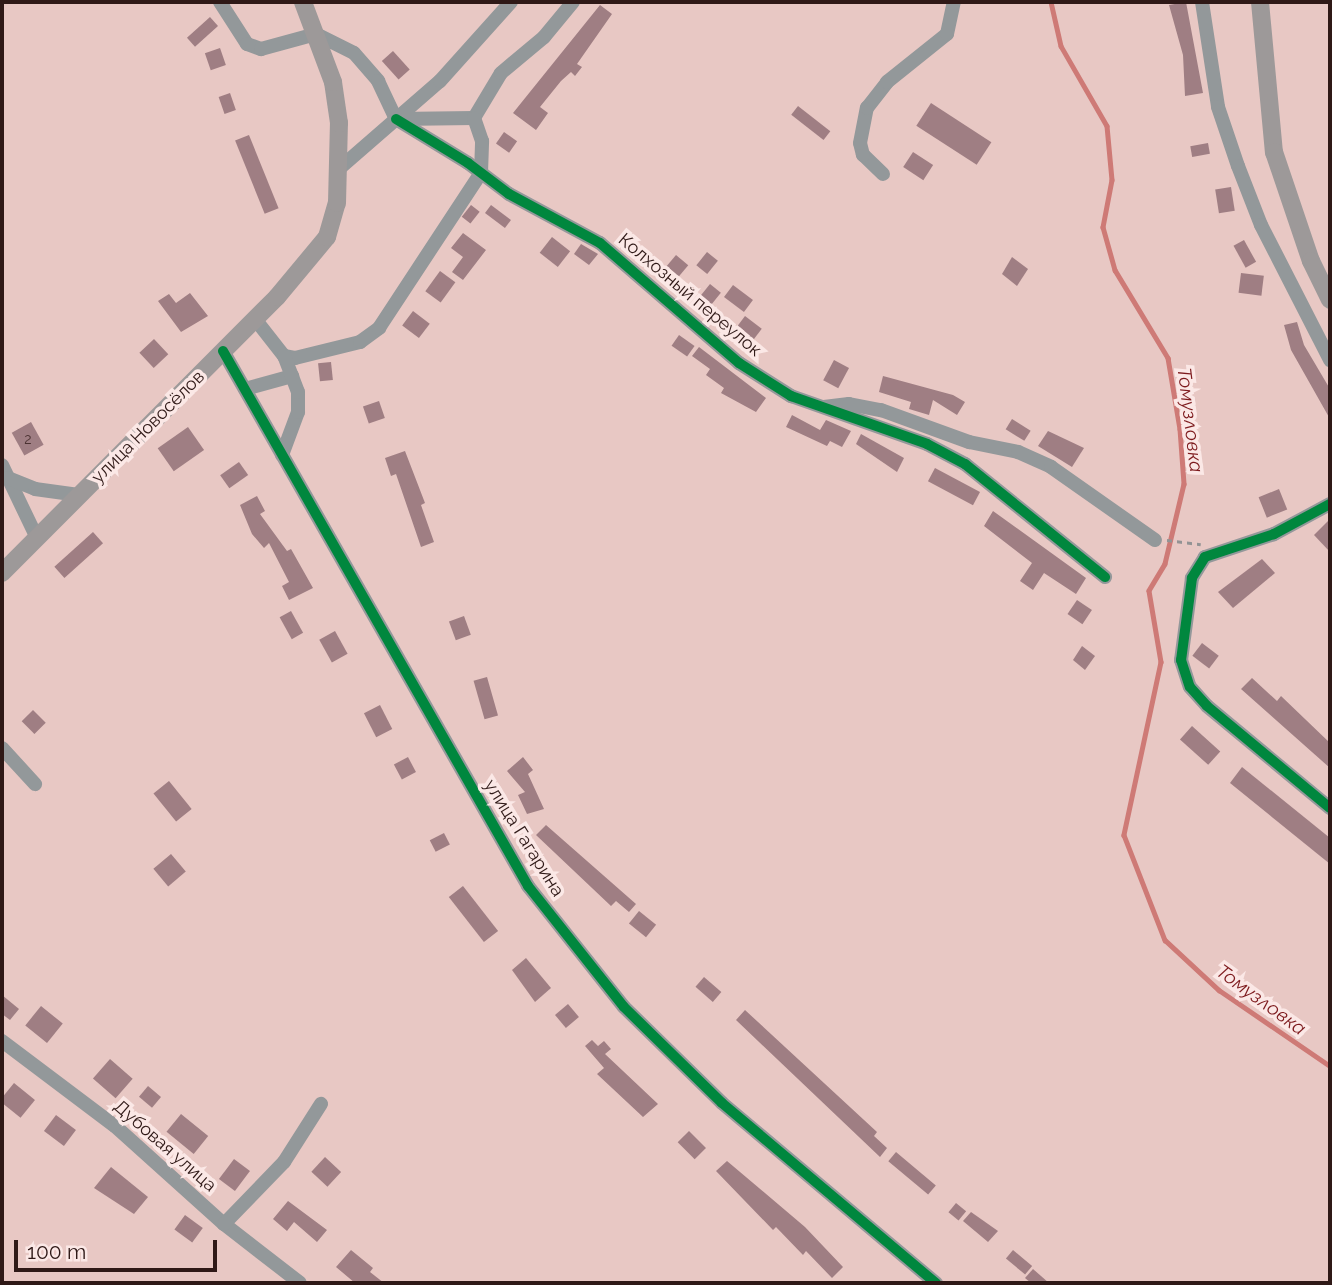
<!DOCTYPE html>
<meta charset="utf-8">
<style>
body{margin:0}
#map{position:relative;width:1332px;height:1285px;overflow:hidden;background:#e8c8c4;font-family:Raleway,sans-serif}
div>[style]{position:absolute}
.stream>*{height:4.5px;margin:-2.25px;padding:0 2.25px;transform-origin:2.25px;border-radius:2.25px;background:#ce7a76}
.building>*{inset:0;background:#9f7e83;transform-origin:0 0}
.path>*{height:2.5px;margin-top:-1.25px;transform-origin:0;background:repeating-linear-gradient(90deg,#939394 0 5px,transparent 0 10px)}
.minor>*{height:14px;margin:-7px;padding:0 7px;transform-origin:7px;border-radius:7px;background:#93989a}
.major>*{height:18px;margin:-9px;padding:0 9px;transform-origin:9px;border-radius:9px;background:#9d9999}
.cycleway>*{height:10px;margin:-5px;padding:0 5px;transform-origin:5px;border-radius:5px;background:#00873e}
span{translate:-50% -50%;white-space:nowrap;text-align:center;line-height:1.15;-webkit-text-stroke:7px #fbe8e6;paint-order:stroke}
.number-label{font-size:14px;color:#4b3232}
.number-label span{-webkit-text-stroke-width:0}
.street-label{font-size:18px;color:#2f1917}
.water-label{font-size:19px;color:#7d1a1d;font-style:italic}
.frame{position:absolute;inset:0;border:4px solid #2f1917;pointer-events:none}
.scale{position:absolute;left:14px;top:1240px;width:203px;height:32px;box-sizing:border-box;border:4px solid #2f1917;border-top:0;padding-left:9px;font-size:21px;line-height:24px;white-space:nowrap;color:#2f1917;-webkit-text-stroke:5px #fbe8e6;paint-order:stroke}
</style>
<div id="map">
<div class="stream">
<div style="left:1051px;top:2px;width:45px;rotate:77.2deg"></div>
<div style="left:1061px;top:46px;width:92px;rotate:60.1deg"></div>
<div style="left:1107px;top:126px;width:54px;rotate:84.7deg"></div>
<div style="left:1112px;top:180px;width:48px;rotate:100.8deg"></div>
<div style="left:1103px;top:227px;width:45px;rotate:74.4deg"></div>
<div style="left:1115px;top:270px;width:103px;rotate:58.9deg"></div>
<div style="left:1168px;top:358px;width:72px;rotate:80.4deg"></div>
<div style="left:1180px;top:429px;width:55px;rotate:85.8deg"></div>
<div style="left:1184px;top:484px;width:82px;rotate:103.4deg"></div>
<div style="left:1165px;top:564px;width:31px;rotate:121deg"></div>
<div style="left:1149px;top:591px;width:72px;rotate:80.4deg"></div>
<div style="left:1161px;top:662px;width:177px;rotate:102.1deg"></div>
<div style="left:1124px;top:835px;width:113px;rotate:68.7deg"></div>
<div style="left:1165px;top:940px;width:74px;rotate:42.8deg"></div>
<div style="left:1219px;top:990px;width:135px;rotate:34.4deg"></div>
</div>
<div class="building">
<div style="clip-path:polygon(1186px 2px,1203px 93px,1185px 96px,1183px 55px,1169px 5px)"></div>
<div style="clip-path:polygon(600px 5px,612px 14px,577px 64px,582px 67px,575px 76px,571px 72px,561px 81px,540px 107px,548px 113px,536px 130px,513px 113px)"></div>
<div style="left:210px;top:17px;width:12px;height:31px;rotate:48deg"></div>
<div style="left:220px;top:48px;width:18px;height:16px;rotate:71deg"></div>
<div style="left:393px;top:51px;width:25px;height:15px;rotate:48deg"></div>
<div style="left:230px;top:93px;width:18px;height:12px;rotate:71deg"></div>
<div style="left:931px;top:103px;width:72px;height:27px;rotate:33deg"></div>
<div style="left:798px;top:106px;width:41px;height:11px;rotate:38deg"></div>
<div style="left:504px;top:132px;width:16px;height:14px;rotate:35deg"></div>
<div style="left:249px;top:135px;width:79px;height:15px;rotate:68deg"></div>
<div style="left:1208px;top:143px;width:11px;height:18px;rotate:80deg"></div>
<div style="left:913px;top:152px;width:24px;height:18px;rotate:33deg"></div>
<div style="left:1231px;top:187px;width:24px;height:16px;rotate:81deg"></div>
<div style="left:471px;top:205px;width:11px;height:15px;rotate:38deg"></div>
<div style="left:491px;top:205px;width:25px;height:10px;rotate:37deg"></div>
<div style="clip-path:polygon(463px 233px,486px 250px,463px 280px,452px 272px,463px 257px,451px 248px)"></div>
<div style="left:552px;top:237px;width:23px;height:20px;rotate:38deg"></div>
<div style="left:1244px;top:240px;width:25px;height:12px;rotate:61deg"></div>
<div style="clip-path:polygon(581px 244px,598px 254px,589px 265px,574px 254px)"></div>
<div style="left:707px;top:252px;width:14px;height:17px;rotate:39deg"></div>
<div style="left:676px;top:255px;width:16px;height:16px;rotate:40deg"></div>
<div style="clip-path:polygon(1012px 257px,1028px 269px,1017px 286px,1002px 274px)"></div>
<div style="left:440px;top:271px;width:19px;height:25px;rotate:36deg"></div>
<div style="left:1241px;top:273px;width:23px;height:20px;rotate:7deg"></div>
<div style="left:710px;top:284px;width:14px;height:16px;rotate:39deg"></div>
<div style="left:733px;top:285px;width:25px;height:15px;rotate:37deg"></div>
<div style="clip-path:polygon(190px 293px,208px 316px,181px 332px,158px 301px,169px 294px,176px 303px)"></div>
<div style="left:413px;top:311px;width:21px;height:18px;rotate:37deg"></div>
<div style="left:745px;top:316px;width:21px;height:18px;rotate:37deg"></div>
<div style="clip-path:polygon(1297px 322px,1304px 345px,1330px 389px,1330px 419px,1291px 350px,1284px 325px)"></div>
<div style="left:679px;top:335px;width:19px;height:13px;rotate:35deg"></div>
<div style="left:154px;top:339px;width:21px;height:20px;rotate:47deg"></div>
<div style="clip-path:polygon(699px 347px,766px 398px,756px 412px,721px 393px,724px 388px,706px 375px,710px 369px,692px 356px)"></div>
<div style="left:834px;top:360px;width:17px;height:23px;rotate:28deg"></div>
<div style="left:331px;top:362px;width:18px;height:13px;rotate:84deg"></div>
<div style="clip-path:polygon(883px 376px,953px 395px,965px 402px,957px 415px,933px 400px,929px 415px,909px 409px,911px 402px,879px 392px)"></div>
<div style="left:379px;top:401px;width:18px;height:17px;rotate:71deg"></div>
<div style="clip-path:polygon(792px 415px,820px 430px,826px 420px,851px 431px,842px 447px,830px 441px,827px 446px,786px 427px)"></div>
<div style="left:1012px;top:419px;width:22px;height:12px;rotate:32deg"></div>
<div style="left:31px;top:422px;width:26px;height:22px;rotate:61deg"></div>
<div style="left:188px;top:427px;width:28px;height:37px;rotate:55deg"></div>
<div style="clip-path:polygon(1048px 431px,1084px 448px,1072px 467px,1038px 446px)"></div>
<div style="clip-path:polygon(861px 434px,904px 458px,897px 472px,856px 444px)"></div>
<div style="clip-path:polygon(405px 451px,425px 503px,421px 505px,434px 542px,421px 547px,396px 474px,391px 476px,385px 458px)"></div>
<div style="left:239px;top:462px;width:16px;height:23px;rotate:55deg"></div>
<div style="left:935px;top:468px;width:51px;height:15px;rotate:28deg"></div>
<div style="left:1279px;top:489px;width:22px;height:22px;rotate:68deg"></div>
<div style="clip-path:polygon(257px 496px,265px 511px,260px 514px,287px 551px,291px 549px,313px 588px,289px 600px,282px 586px,289px 582px,269px 543px,264px 548px,252px 534px,240px 505px)"></div>
<div style="clip-path:polygon(993px 511px,1086px 578px,1076px 594px,1044px 573px,1033px 590px,1020px 581px,1032px 563px,984px 526px)"></div>
<div style="clip-path:polygon(1330px 519px,1330px 552px,1314px 535px)"></div>
<div style="left:93px;top:532px;width:15px;height:52px;rotate:48deg"></div>
<div style="clip-path:polygon(1262px 559px,1275px 573px,1233px 608px,1218px 592px)"></div>
<div style="left:1077px;top:600px;width:18px;height:17px;rotate:34deg"></div>
<div style="left:291px;top:611px;width:25px;height:13px;rotate:61deg"></div>
<div style="left:464px;top:616px;width:20px;height:16px;rotate:70deg"></div>
<div style="left:335px;top:631px;width:26px;height:18px;rotate:61deg"></div>
<div style="left:1202px;top:643px;width:21px;height:16px;rotate:37deg"></div>
<div style="clip-path:polygon(1082px 646px,1095px 656px,1085px 670px,1073px 660px)"></div>
<div style="left:487px;top:677px;width:40px;height:14px;rotate:74deg"></div>
<div style="clip-path:polygon(1252px 678px,1277px 701px,1281px 696px,1330px 743px,1330px 768px,1241px 689px)"></div>
<div style="left:380px;top:705px;width:27px;height:18px;rotate:63deg"></div>
<div style="left:33px;top:710px;width:18px;height:16px;rotate:45deg"></div>
<div style="left:1192px;top:726px;width:38px;height:18px;rotate:42deg"></div>
<div style="left:408px;top:757px;width:17px;height:16px;rotate:62deg"></div>
<div style="clip-path:polygon(523px 757px,533px 770px,528px 774px,544px 809px,527px 814px,518px 795px,525px 792px,507px 771px)"></div>
<div style="clip-path:polygon(1242px 767px,1330px 838px,1330px 864px,1230px 783px)"></div>
<div style="left:169px;top:781px;width:36px;height:20px;rotate:51deg"></div>
<div style="clip-path:polygon(546px 825px,636px 904px,629px 912px,616px 901px,611px 906px,536px 835px)"></div>
<div style="left:444px;top:833px;width:13px;height:16px;rotate:63deg"></div>
<div style="left:171px;top:854px;width:23px;height:23px;rotate:50deg"></div>
<div style="left:463px;top:886px;width:57px;height:18px;rotate:52deg"></div>
<div style="left:639px;top:911px;width:22px;height:16px;rotate:39deg"></div>
<div style="clip-path:polygon(526px 958px,551px 988px,535px 1002px,512px 970px)"></div>
<div style="left:704px;top:977px;width:23px;height:13px;rotate:41deg"></div>
<div style="clip-path:polygon(2px 995px,19px 1009px,10px 1020px,2px 1014px)"></div>
<div style="left:568px;top:1004px;width:17px;height:17px;rotate:50deg"></div>
<div style="left:41px;top:1006px;width:28px;height:25px;rotate:39deg"></div>
<div style="clip-path:polygon(745px 1010px,877px 1132px,874px 1136px,887px 1148px,880px 1157px,736px 1020px)"></div>
<div style="clip-path:polygon(592px 1040px,598px 1046px,604px 1041px,611px 1049px,605px 1054px,658px 1104px,643px 1117px,597px 1074px,604px 1068px,585px 1046px)"></div>
<div style="left:110px;top:1059px;width:30px;height:26px;rotate:41deg"></div>
<div style="left:14px;top:1083px;width:27px;height:23px;rotate:39deg"></div>
<div style="left:148px;top:1086px;width:17px;height:14px;rotate:40deg"></div>
<div style="left:181px;top:1114px;width:35px;height:23px;rotate:39deg"></div>
<div style="left:56px;top:1115px;width:25px;height:20px;rotate:37deg"></div>
<div style="left:689px;top:1131px;width:24px;height:16px;rotate:45deg"></div>
<div style="left:896px;top:1152px;width:52px;height:12px;rotate:40deg"></div>
<div style="left:325px;top:1157px;width:22px;height:20px;rotate:43deg"></div>
<div style="left:234px;top:1159px;width:20px;height:25px;rotate:37deg"></div>
<div style="clip-path:polygon(727px 1161px,805px 1227px,843px 1267px,832px 1278px,806px 1251px,803px 1255px,776px 1227px,773px 1230px,716px 1171px)"></div>
<div style="clip-path:polygon(111px 1167px,148px 1197px,134px 1214px,94px 1188px)"></div>
<div style="clip-path:polygon(288px 1201px,327px 1230px,317px 1242px,294px 1222px,287px 1231px,273px 1219px)"></div>
<div style="left:956px;top:1203px;width:13px;height:12px;rotate:39deg"></div>
<div style="clip-path:polygon(971px 1212px,998px 1231px,988px 1242px,963px 1221px)"></div>
<div style="left:185px;top:1215px;width:22px;height:18px;rotate:36deg"></div>
<div style="clip-path:polygon(351px 1250px,373px 1268px,370px 1272px,384px 1283px,355px 1283px,336px 1267px)"></div>
<div style="left:1013px;top:1250px;width:25px;height:11px;rotate:40deg"></div>
<div style="clip-path:polygon(1033px 1269px,1049px 1283px,1031px 1283px,1025px 1278px)"></div>
</div>
<div class="path">
<div style="left:1167px;top:540px;width:34px;rotate:7deg"></div>
</div>
<div class="minor">
<div style="left:220px;top:2px;width:50px;rotate:57.3deg"></div>
<div style="left:247px;top:44px;width:15px;rotate:20deg"></div>
<div style="left:261px;top:49px;width:57px;rotate:-15.3deg"></div>
<div style="left:316px;top:34px;width:42px;rotate:26.6deg"></div>
<div style="left:354px;top:53px;width:37px;rotate:49deg"></div>
<div style="left:378px;top:81px;width:42px;rotate:64.7deg"></div>
<div style="left:1202px;top:2px;width:106px;rotate:81.3deg"></div>
<div style="left:1218px;top:107px;width:62px;rotate:71.3deg"></div>
<div style="left:1238px;top:166px;width:63px;rotate:68.7deg"></div>
<div style="left:1261px;top:225px;width:152px;rotate:62.9deg"></div>
<div style="left:396px;top:119px;width:84px;rotate:31.4deg"></div>
<div style="left:468px;top:163px;width:51px;rotate:37.1deg"></div>
<div style="left:509px;top:194px;width:103px;rotate:28.3deg"></div>
<div style="left:600px;top:243px;width:184px;rotate:40.8deg"></div>
<div style="left:739px;top:363px;width:62px;rotate:32.4deg"></div>
<div style="left:791px;top:396px;width:144px;rotate:19.4deg"></div>
<div style="left:927px;top:444px;width:43px;rotate:27.8deg"></div>
<div style="left:965px;top:464px;width:180px;rotate:38.9deg"></div>
<div style="left:397px;top:119px;width:77px;rotate:-0.7deg"></div>
<div style="left:474px;top:118px;width:52px;rotate:-59deg"></div>
<div style="left:501px;top:73px;width:56px;rotate:-39.9deg"></div>
<div style="left:544px;top:37px;width:45px;rotate:-50.4deg"></div>
<div style="left:341px;top:167px;width:131px;rotate:-41deg"></div>
<div style="left:440px;top:81px;width:106px;rotate:-48.1deg"></div>
<div style="left:883px;top:174px;width:28px;rotate:-136deg"></div>
<div style="left:863px;top:155px;width:12px;rotate:-104deg"></div>
<div style="left:860px;top:143px;width:36px;rotate:-79deg"></div>
<div style="left:867px;top:108px;width:33px;rotate:-52deg"></div>
<div style="left:887px;top:82px;width:77px;rotate:-38.7deg"></div>
<div style="left:947px;top:34px;width:33px;rotate:-78deg"></div>
<div style="left:255px;top:319px;width:47px;rotate:51.9deg"></div>
<div style="left:284px;top:356px;width:11px;rotate:10deg"></div>
<div style="left:295px;top:358px;width:67px;rotate:-13.8deg"></div>
<div style="left:360px;top:342px;width:24px;rotate:-36deg"></div>
<div style="left:379px;top:328px;width:186px;rotate:-56.7deg"></div>
<div style="left:481px;top:173px;width:32px;rotate:-88deg"></div>
<div style="left:482px;top:141px;width:24px;rotate:-109deg"></div>
<div style="left:223px;top:351px;width:616px;rotate:60.31deg"></div>
<div style="left:528px;top:886px;width:154px;rotate:51.6deg"></div>
<div style="left:624px;top:1007px;width:137px;rotate:44.4deg"></div>
<div style="left:722px;top:1103px;width:280px;rotate:40.1deg"></div>
<div style="left:245px;top:389px;width:49px;rotate:-15.5deg"></div>
<div style="left:824px;top:407px;width:25px;rotate:-7deg"></div>
<div style="left:849px;top:404px;width:33px;rotate:11deg"></div>
<div style="left:881px;top:410px;width:94px;rotate:20deg"></div>
<div style="left:969px;top:442px;width:50px;rotate:11.5deg"></div>
<div style="left:1018px;top:452px;width:36px;rotate:24deg"></div>
<div style="left:1051px;top:467px;width:127px;rotate:35.1deg"></div>
<div style="left:282px;top:455px;width:46px;rotate:-69.6deg"></div>
<div style="left:298px;top:412px;width:20px;rotate:-90deg"></div>
<div style="left:298px;top:392px;width:39px;rotate:-111deg"></div>
<div style="left:2px;top:465px;width:81px;rotate:64.4deg"></div>
<div style="left:8px;top:478px;width:29px;rotate:22deg"></div>
<div style="left:35px;top:489px;width:44px;rotate:7.8deg"></div>
<div style="left:1330px;top:504px;width:64px;rotate:151.8deg"></div>
<div style="left:1274px;top:534px;width:73px;rotate:161.6deg"></div>
<div style="left:1205px;top:557px;width:25px;rotate:122deg"></div>
<div style="left:1192px;top:578px;width:83px;rotate:97.6deg"></div>
<div style="left:1181px;top:660px;width:28px;rotate:72deg"></div>
<div style="left:1190px;top:687px;width:25px;rotate:48deg"></div>
<div style="left:1207px;top:706px;width:160px;rotate:39.7deg"></div>
<div style="left:2px;top:748px;width:49px;rotate:47.5deg"></div>
<div style="left:2px;top:1041px;width:141px;rotate:37deg"></div>
<div style="left:115px;top:1126px;width:147px;rotate:42deg"></div>
<div style="left:224px;top:1224px;width:96px;rotate:37.8deg"></div>
<div style="left:224px;top:1224px;width:86px;rotate:-45.9deg"></div>
<div style="left:284px;top:1162px;width:69px;rotate:-57.5deg"></div>
</div>
<div class="major">
<div style="left:1260px;top:2px;width:151px;rotate:84.7deg"></div>
<div style="left:1274px;top:152px;width:115px;rotate:71.3deg"></div>
<div style="left:1311px;top:261px;width:43px;rotate:64deg"></div>
<div style="left:2px;top:573px;width:390px;rotate:-45.1deg"></div>
<div style="left:277px;top:297px;width:78px;rotate:-50.2deg"></div>
<div style="left:327px;top:237px;width:35px;rotate:-74deg"></div>
<div style="left:337px;top:203px;width:80px;rotate:-88.6deg"></div>
<div style="left:339px;top:123px;width:41px;rotate:-98.3deg"></div>
<div style="left:333px;top:82px;width:85px;rotate:-110.6deg"></div>
</div>
<div class="cycleway">
<div style="left:396px;top:119px;width:84px;rotate:31.4deg"></div>
<div style="left:468px;top:163px;width:51px;rotate:37.1deg"></div>
<div style="left:509px;top:194px;width:103px;rotate:28.3deg"></div>
<div style="left:600px;top:243px;width:184px;rotate:40.8deg"></div>
<div style="left:739px;top:363px;width:62px;rotate:32.4deg"></div>
<div style="left:791px;top:396px;width:144px;rotate:19.4deg"></div>
<div style="left:927px;top:444px;width:43px;rotate:27.8deg"></div>
<div style="left:965px;top:464px;width:180px;rotate:38.9deg"></div>
<div style="left:223px;top:351px;width:616px;rotate:60.31deg"></div>
<div style="left:528px;top:886px;width:154px;rotate:51.6deg"></div>
<div style="left:624px;top:1007px;width:137px;rotate:44.4deg"></div>
<div style="left:722px;top:1103px;width:280px;rotate:40.1deg"></div>
<div style="left:1330px;top:504px;width:64px;rotate:151.8deg"></div>
<div style="left:1274px;top:534px;width:73px;rotate:161.6deg"></div>
<div style="left:1205px;top:557px;width:25px;rotate:122deg"></div>
<div style="left:1192px;top:578px;width:83px;rotate:97.6deg"></div>
<div style="left:1181px;top:660px;width:28px;rotate:72deg"></div>
<div style="left:1190px;top:687px;width:25px;rotate:48deg"></div>
<div style="left:1207px;top:706px;width:160px;rotate:39.7deg"></div>
</div>
<div class="number-label">
<span style="left:28px;top:439px">2</span>
</div>
<div class="street-label">
<span style="left:690px;top:295px;rotate:40deg">Колхозный переулок</span>
<span style="left:148px;top:427px;rotate:-45deg">улица Новосёлов</span>
<span style="left:524px;top:838px;rotate:58deg">улица Гагарина</span>
<span style="left:165px;top:1146px;rotate:41deg">Дубовая улица</span>
</div>
<div class="water-label">
<span style="left:1190px;top:420px;rotate:83deg">Томузловка</span>
<span style="left:1261px;top:1000px;rotate:36deg">Томузловка</span>
</div>
<div class="frame"></div>
<div class="scale">100 m</div>
</div>
